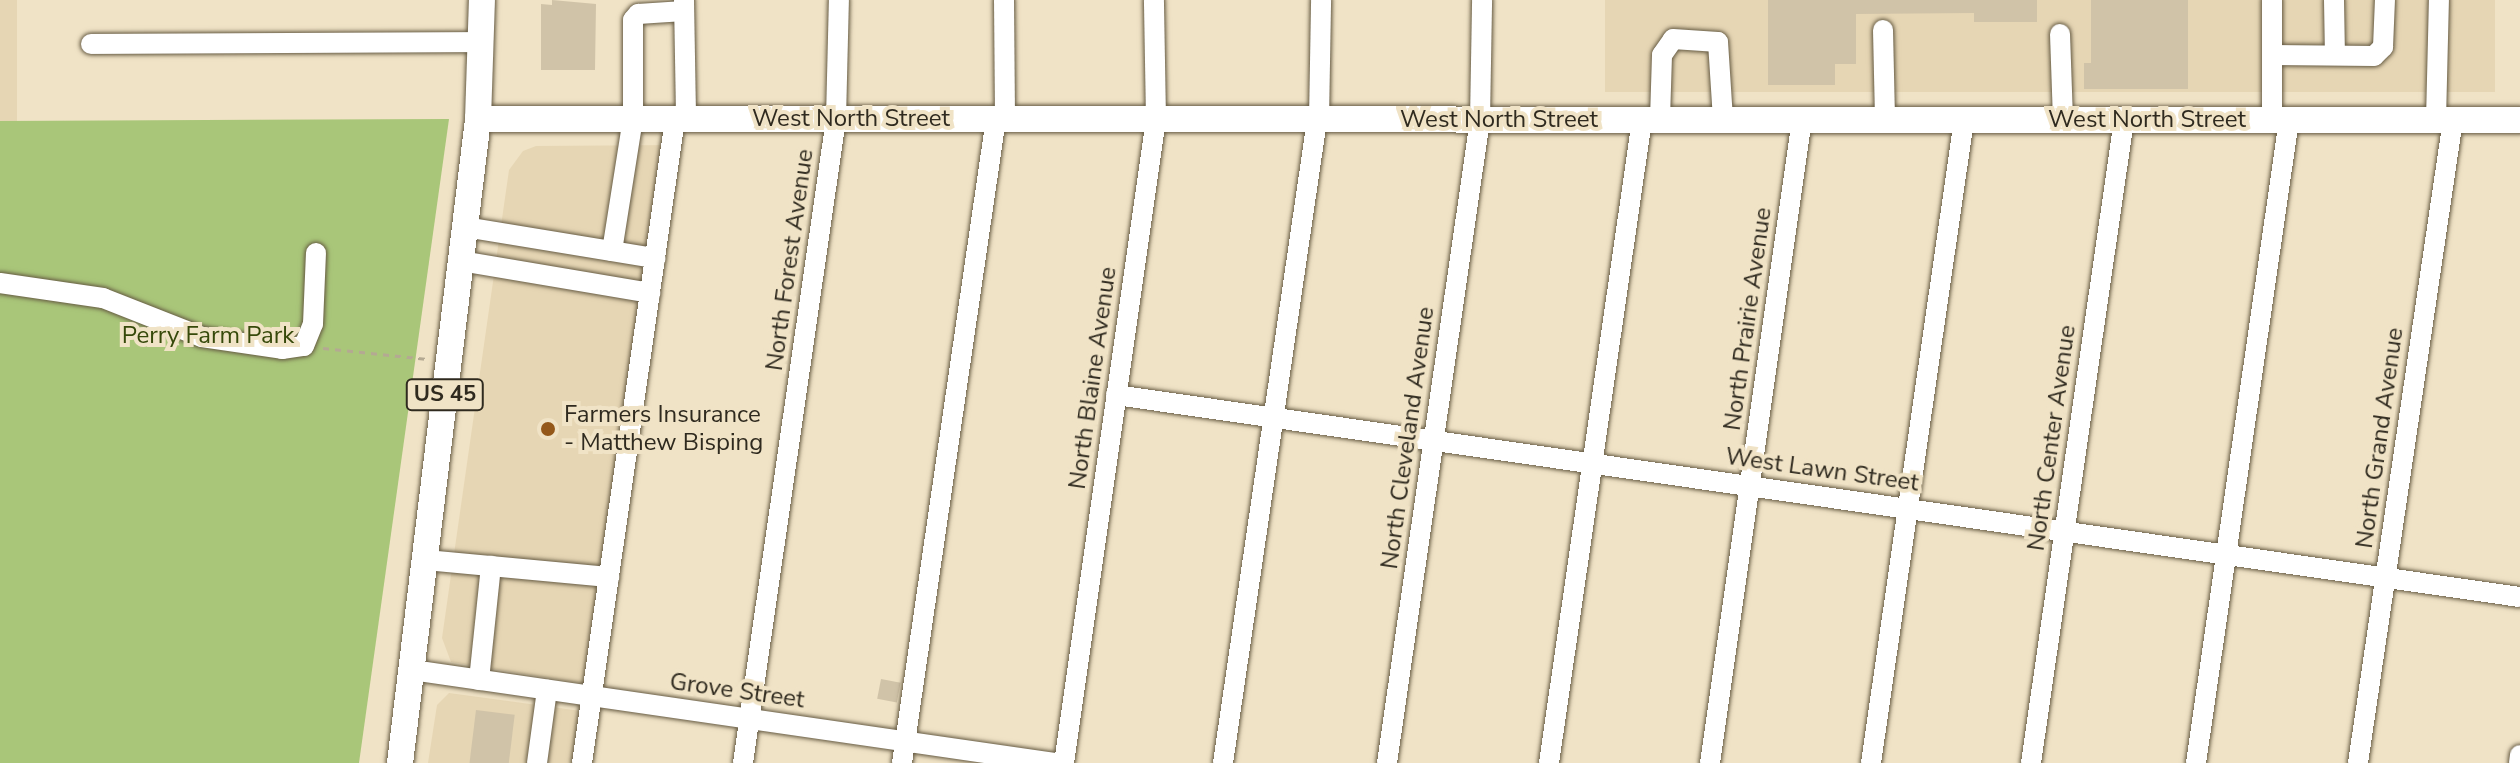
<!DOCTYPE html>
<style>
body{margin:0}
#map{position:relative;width:2520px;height:763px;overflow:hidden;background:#f0e3c6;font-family:"Nunito Sans",sans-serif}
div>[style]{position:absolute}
.built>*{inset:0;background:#e6d6b4;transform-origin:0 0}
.green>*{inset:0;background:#a9c679}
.building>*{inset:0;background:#d0c3a8;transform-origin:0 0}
.path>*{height:3px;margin-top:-1.5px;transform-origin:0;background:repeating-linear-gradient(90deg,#b4a992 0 6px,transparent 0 12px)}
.roads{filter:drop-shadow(0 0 2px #665b43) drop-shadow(0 0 2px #665b43)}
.minor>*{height:20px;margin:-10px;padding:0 10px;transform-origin:10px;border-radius:10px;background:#fff}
.major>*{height:26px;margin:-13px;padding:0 13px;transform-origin:13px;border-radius:13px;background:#fff}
.dots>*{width:22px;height:22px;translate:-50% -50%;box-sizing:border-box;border:4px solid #f0e3c6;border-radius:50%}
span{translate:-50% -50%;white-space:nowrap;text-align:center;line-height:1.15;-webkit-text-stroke:8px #f0e3c6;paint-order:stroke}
.shield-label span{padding:2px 6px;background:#f0e3c6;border:2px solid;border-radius:6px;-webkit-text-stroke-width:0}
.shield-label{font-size:22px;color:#2f2a1f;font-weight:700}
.street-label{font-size:24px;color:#2f2a1f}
.park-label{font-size:24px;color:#36490a}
.poi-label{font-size:24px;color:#2f2a1f}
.left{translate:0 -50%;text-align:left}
</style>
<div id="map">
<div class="built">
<div style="left:0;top:0;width:17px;height:130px"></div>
<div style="left:1605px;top:0;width:890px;height:92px"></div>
<div style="clip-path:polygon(677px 145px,599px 686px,451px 662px,442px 638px,509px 170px,523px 151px,536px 146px)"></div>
<div style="clip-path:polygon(449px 693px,595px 713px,588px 763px,428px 763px,437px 705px)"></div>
</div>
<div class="green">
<div style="clip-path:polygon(449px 119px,359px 763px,0 763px,0 121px)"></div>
</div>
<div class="building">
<div style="clip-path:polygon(552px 0,596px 4px,595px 70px,541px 70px,541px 4px,552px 5px)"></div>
<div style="clip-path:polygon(1768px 0,2037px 0,2037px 22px,1974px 22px,1974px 13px,1856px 14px,1856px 64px,1835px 64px,1835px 85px,1768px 85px)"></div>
<div style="clip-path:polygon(2091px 0,2188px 0,2188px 89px,2084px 89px,2084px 63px,2091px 63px)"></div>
<div style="left:881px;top:679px;width:20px;height:20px;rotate:11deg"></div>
<div style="left:476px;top:710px;width:39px;height:54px;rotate:7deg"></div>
</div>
<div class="path">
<div style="left:323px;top:348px;width:105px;rotate:6deg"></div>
</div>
<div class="roads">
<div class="minor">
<div style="left:684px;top:0;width:119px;rotate:89deg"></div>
<div style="left:1004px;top:0;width:119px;rotate:89.5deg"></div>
<div style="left:2272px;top:0;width:120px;rotate:90deg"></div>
<div style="left:2334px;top:0;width:55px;rotate:89deg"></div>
<div style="left:1883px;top:30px;width:89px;rotate:88.7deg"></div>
<div style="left:2060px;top:34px;width:86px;rotate:88deg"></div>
<div style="left:91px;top:44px;width:392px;rotate:-0.3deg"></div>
<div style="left:2272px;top:55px;width:102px;rotate:0.6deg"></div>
<div style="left:2374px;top:56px;width:13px;rotate:-45deg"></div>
<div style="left:2383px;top:47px;width:47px;rotate:-87.6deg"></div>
<div style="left:1660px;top:119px;width:64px;rotate:-88.2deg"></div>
<div style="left:1662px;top:55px;width:19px;rotate:-55deg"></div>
<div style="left:1673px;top:39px;width:45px;rotate:3.8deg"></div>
<div style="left:1718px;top:42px;width:77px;rotate:86.3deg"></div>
<div style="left:1319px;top:120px;width:120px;rotate:-89deg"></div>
<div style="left:2436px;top:120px;width:120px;rotate:-88.6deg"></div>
<div style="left:465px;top:227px;width:193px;rotate:9.3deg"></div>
<div style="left:612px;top:251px;width:134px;rotate:-81deg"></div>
<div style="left:633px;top:119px;width:99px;rotate:-90deg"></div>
<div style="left:633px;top:20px;width:8px;rotate:-50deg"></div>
<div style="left:638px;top:14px;width:46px;rotate:-3.7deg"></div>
<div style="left:461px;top:261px;width:192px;rotate:9.6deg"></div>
<div style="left:0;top:283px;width:104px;rotate:8.3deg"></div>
<div style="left:103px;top:298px;width:106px;rotate:21.5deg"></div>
<div style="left:202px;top:337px;width:81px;rotate:8.5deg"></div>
<div style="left:282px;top:349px;width:22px;rotate:-8deg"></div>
<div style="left:304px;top:346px;width:24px;rotate:-68deg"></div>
<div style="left:313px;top:324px;width:71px;rotate:-87.6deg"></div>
<div style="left:1116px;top:395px;width:1418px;rotate:8.19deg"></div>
<div style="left:425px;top:560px;width:185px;rotate:5.3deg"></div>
<div style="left:412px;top:670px;width:649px;rotate:8.24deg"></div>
<div style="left:479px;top:680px;width:115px;rotate:-84deg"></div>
<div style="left:537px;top:763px;width:74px;rotate:-82.2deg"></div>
<div style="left:582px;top:763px;width:651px;rotate:-81.78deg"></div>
<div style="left:743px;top:763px;width:651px;rotate:-81.78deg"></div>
<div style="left:836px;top:119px;width:119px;rotate:-88.6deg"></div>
<div style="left:902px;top:763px;width:651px;rotate:-81.7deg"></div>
<div style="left:1064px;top:763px;width:651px;rotate:-81.87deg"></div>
<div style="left:1156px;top:119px;width:119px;rotate:-91deg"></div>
<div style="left:1223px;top:763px;width:650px;rotate:-81.68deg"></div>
<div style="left:1387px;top:763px;width:650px;rotate:-81.77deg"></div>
<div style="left:1480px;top:120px;width:120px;rotate:-89deg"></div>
<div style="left:1549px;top:763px;width:650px;rotate:-81.77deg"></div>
<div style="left:1710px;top:763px;width:651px;rotate:-81.87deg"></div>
<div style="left:1871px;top:763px;width:650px;rotate:-81.77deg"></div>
<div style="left:2031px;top:763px;width:650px;rotate:-81.77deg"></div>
<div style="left:2196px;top:763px;width:650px;rotate:-81.77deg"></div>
<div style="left:2358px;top:763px;width:650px;rotate:-81.6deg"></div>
<div style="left:2519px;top:763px;width:8px;rotate:-83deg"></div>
</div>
<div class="major">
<div style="left:478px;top:119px;width:2042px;rotate:0.03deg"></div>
<div style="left:400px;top:763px;width:649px;rotate:-83.09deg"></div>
<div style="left:478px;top:119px;width:119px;rotate:-88.1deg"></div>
</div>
</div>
<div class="dots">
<div style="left:548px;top:429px;background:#94581a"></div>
</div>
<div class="shield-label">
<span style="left:445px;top:395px">US 45</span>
</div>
<div class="street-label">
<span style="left:851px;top:119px">West North Street</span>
<span style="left:1499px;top:120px">West North Street</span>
<span style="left:2147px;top:120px">West North Street</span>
<span style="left:790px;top:260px;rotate:-82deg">North Forest Avenue</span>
<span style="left:1748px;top:319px;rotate:-82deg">North Prairie Avenue</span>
<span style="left:1093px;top:378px;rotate:-82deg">North Blaine Avenue</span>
<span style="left:1408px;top:438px;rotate:-82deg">North Cleveland Avenue</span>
<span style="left:2052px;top:438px;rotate:-82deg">North Center Avenue</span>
<span style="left:2380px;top:438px;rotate:-82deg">North Grand Avenue</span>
<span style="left:1822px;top:470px;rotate:8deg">West Lawn Street</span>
<span style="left:737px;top:691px;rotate:8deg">Grove Street</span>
</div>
<div class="park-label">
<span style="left:208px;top:336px">Perry Farm Park</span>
</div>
<div class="poi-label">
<span class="left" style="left:564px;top:429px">Farmers Insurance<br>- Matthew Bisping</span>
</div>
</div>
